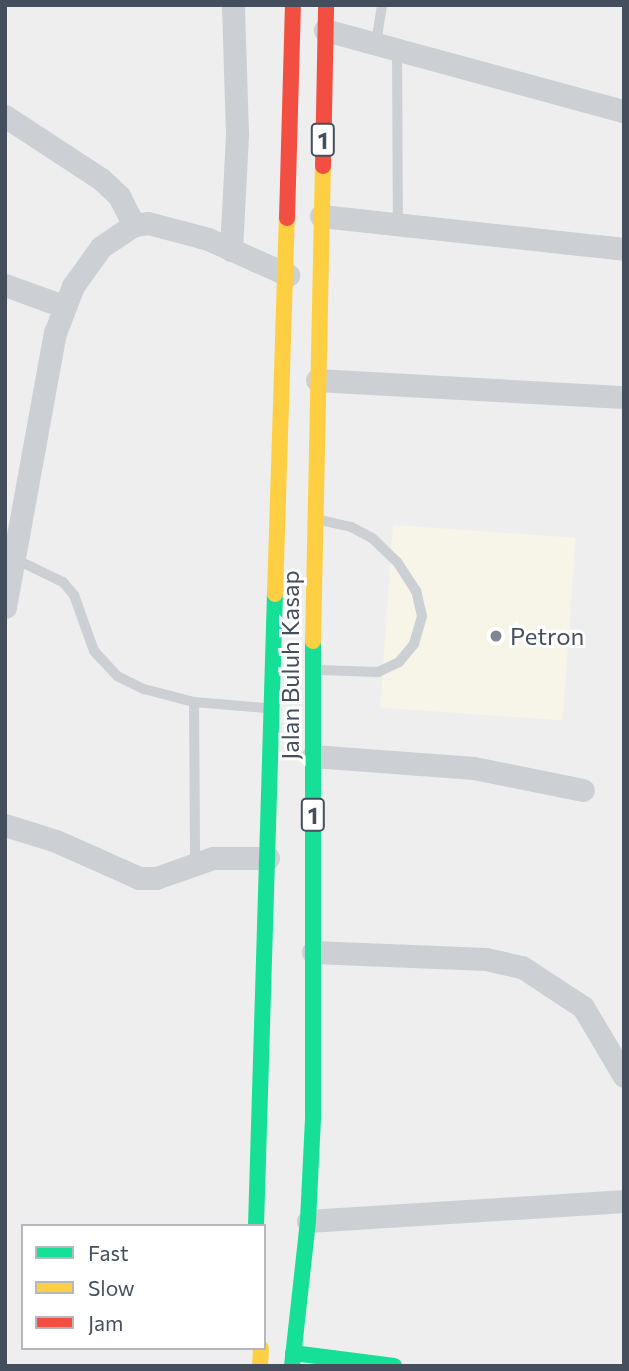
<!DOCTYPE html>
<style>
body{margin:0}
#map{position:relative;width:629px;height:1371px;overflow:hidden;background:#efeeee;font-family:Commissioner,sans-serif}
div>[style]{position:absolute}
.commercial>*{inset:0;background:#f7f4e8;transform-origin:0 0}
.lane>*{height:10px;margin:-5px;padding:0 5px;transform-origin:5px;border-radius:5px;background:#cccfd3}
.street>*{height:23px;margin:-11.5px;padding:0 11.5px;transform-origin:11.5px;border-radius:11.5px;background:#cccfd3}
.fast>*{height:16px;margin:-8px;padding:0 8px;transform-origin:8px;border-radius:8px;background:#16e098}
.slow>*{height:16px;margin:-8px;padding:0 8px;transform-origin:8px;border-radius:8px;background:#ffcf43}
.jam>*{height:16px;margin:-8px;padding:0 8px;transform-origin:8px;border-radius:8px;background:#f24e42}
.dots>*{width:19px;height:19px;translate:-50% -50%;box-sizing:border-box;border:4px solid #fff;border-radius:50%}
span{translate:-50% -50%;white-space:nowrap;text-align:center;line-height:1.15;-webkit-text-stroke:6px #fff;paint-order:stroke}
.shield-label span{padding:2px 5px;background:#fff;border:2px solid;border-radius:5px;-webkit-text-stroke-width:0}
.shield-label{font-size:23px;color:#444e5c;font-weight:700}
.poi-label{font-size:24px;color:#444e5c}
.left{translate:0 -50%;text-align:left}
.street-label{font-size:24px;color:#444e5c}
.frame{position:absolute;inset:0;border:7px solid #444e5c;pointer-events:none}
.legend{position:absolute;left:21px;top:1224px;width:245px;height:126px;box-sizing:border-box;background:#fff;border:2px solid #b4b8be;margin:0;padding:9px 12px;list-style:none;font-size:21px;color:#444e5c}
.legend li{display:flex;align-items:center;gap:14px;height:35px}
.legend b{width:35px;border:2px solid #b4b8be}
</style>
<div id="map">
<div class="commercial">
<div style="left:393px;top:525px;width:183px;height:183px;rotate:4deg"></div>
</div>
<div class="lane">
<div style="left:376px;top:43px;width:38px;rotate:-81deg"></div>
<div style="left:397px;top:49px;width:176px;rotate:89.7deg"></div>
<div style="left:15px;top:559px;width:53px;rotate:25.6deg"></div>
<div style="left:63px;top:582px;width:17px;rotate:50deg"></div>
<div style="left:74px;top:595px;width:59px;rotate:70.3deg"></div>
<div style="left:94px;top:651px;width:34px;rotate:47deg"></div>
<div style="left:117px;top:676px;width:30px;rotate:26deg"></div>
<div style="left:144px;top:689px;width:52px;rotate:14.6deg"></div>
<div style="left:194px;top:702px;width:71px;rotate:4.8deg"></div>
<div style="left:319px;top:670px;width:59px;rotate:1.9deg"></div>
<div style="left:378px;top:672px;width:23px;rotate:-25deg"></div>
<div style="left:399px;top:662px;width:23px;rotate:-50deg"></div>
<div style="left:414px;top:644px;width:29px;rotate:-74deg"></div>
<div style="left:422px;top:616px;width:26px;rotate:-103deg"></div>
<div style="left:416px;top:591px;width:35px;rotate:-123deg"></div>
<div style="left:397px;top:562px;width:35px;rotate:-136deg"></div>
<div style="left:372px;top:538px;width:24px;rotate:-152deg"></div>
<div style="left:351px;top:527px;width:31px;rotate:-167deg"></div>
<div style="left:194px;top:702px;width:161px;rotate:89.6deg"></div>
</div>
<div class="street">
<div style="left:325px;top:30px;width:310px;rotate:15.2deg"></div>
<div style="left:5px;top:116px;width:115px;rotate:33.3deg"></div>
<div style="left:101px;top:179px;width:25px;rotate:43deg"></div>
<div style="left:119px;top:196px;width:33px;rotate:63deg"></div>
<div style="left:321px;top:216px;width:305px;rotate:6.2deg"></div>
<div style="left:231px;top:250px;width:116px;rotate:-87deg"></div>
<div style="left:237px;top:134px;width:129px;rotate:-91.8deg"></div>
<div style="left:5px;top:285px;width:62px;rotate:19.9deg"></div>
<div style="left:317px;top:380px;width:307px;rotate:3.2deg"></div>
<div style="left:5px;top:607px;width:279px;rotate:-79.7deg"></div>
<div style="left:55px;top:333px;width:50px;rotate:-69deg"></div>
<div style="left:73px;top:286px;width:48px;rotate:-54.3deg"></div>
<div style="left:101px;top:247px;width:40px;rotate:-34deg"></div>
<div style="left:134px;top:225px;width:14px;rotate:-8deg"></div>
<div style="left:148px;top:223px;width:62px;rotate:14.9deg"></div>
<div style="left:208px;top:239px;width:88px;rotate:24.2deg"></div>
<div style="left:313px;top:756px;width:161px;rotate:4.3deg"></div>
<div style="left:474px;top:768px;width:111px;rotate:11.4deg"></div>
<div style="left:5px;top:825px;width:53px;rotate:17.4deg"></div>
<div style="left:56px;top:841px;width:91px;rotate:24deg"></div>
<div style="left:139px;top:878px;width:17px"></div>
<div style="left:156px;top:878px;width:60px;rotate:-19.3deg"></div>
<div style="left:213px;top:858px;width:55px"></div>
<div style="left:313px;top:952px;width:173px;rotate:2.3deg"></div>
<div style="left:486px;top:959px;width:37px;rotate:13deg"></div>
<div style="left:522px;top:967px;width:73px;rotate:33.3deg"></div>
<div style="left:583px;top:1007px;width:80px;rotate:59.3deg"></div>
<div style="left:308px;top:1221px;width:317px;rotate:-3.6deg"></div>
</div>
<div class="fast">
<div style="left:256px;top:1226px;width:632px;rotate:-88.28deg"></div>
<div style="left:293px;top:1353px;width:102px;rotate:7.3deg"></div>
<div style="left:292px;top:1366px;width:146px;rotate:-83.7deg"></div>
<div style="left:308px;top:1221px;width:104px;rotate:-87.2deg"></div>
<div style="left:313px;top:1117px;width:476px;rotate:-90deg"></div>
</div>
<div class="slow">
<div style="left:275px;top:594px;width:376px;rotate:-88.2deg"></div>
<div style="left:313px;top:641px;width:475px;rotate:-88.8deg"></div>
<div style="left:260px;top:1366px;width:18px;rotate:-87deg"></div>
</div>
<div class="jam">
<div style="left:323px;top:166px;width:161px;rotate:-88.9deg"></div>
<div style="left:287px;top:218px;width:213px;rotate:-88.4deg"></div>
</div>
<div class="dots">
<div style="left:496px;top:636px;background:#80868f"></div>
</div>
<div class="shield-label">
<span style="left:323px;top:140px">1</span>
<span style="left:313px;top:815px">1</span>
</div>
<div class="poi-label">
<span class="left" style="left:510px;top:636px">Petron</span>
</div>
<div class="street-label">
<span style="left:290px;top:665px;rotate:-90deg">Jalan Buluh Kasap</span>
</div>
<div class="frame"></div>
<ul class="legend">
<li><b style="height:9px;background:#16e098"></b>Fast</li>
<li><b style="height:9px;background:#ffcf43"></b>Slow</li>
<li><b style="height:9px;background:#f24e42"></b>Jam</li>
</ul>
</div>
